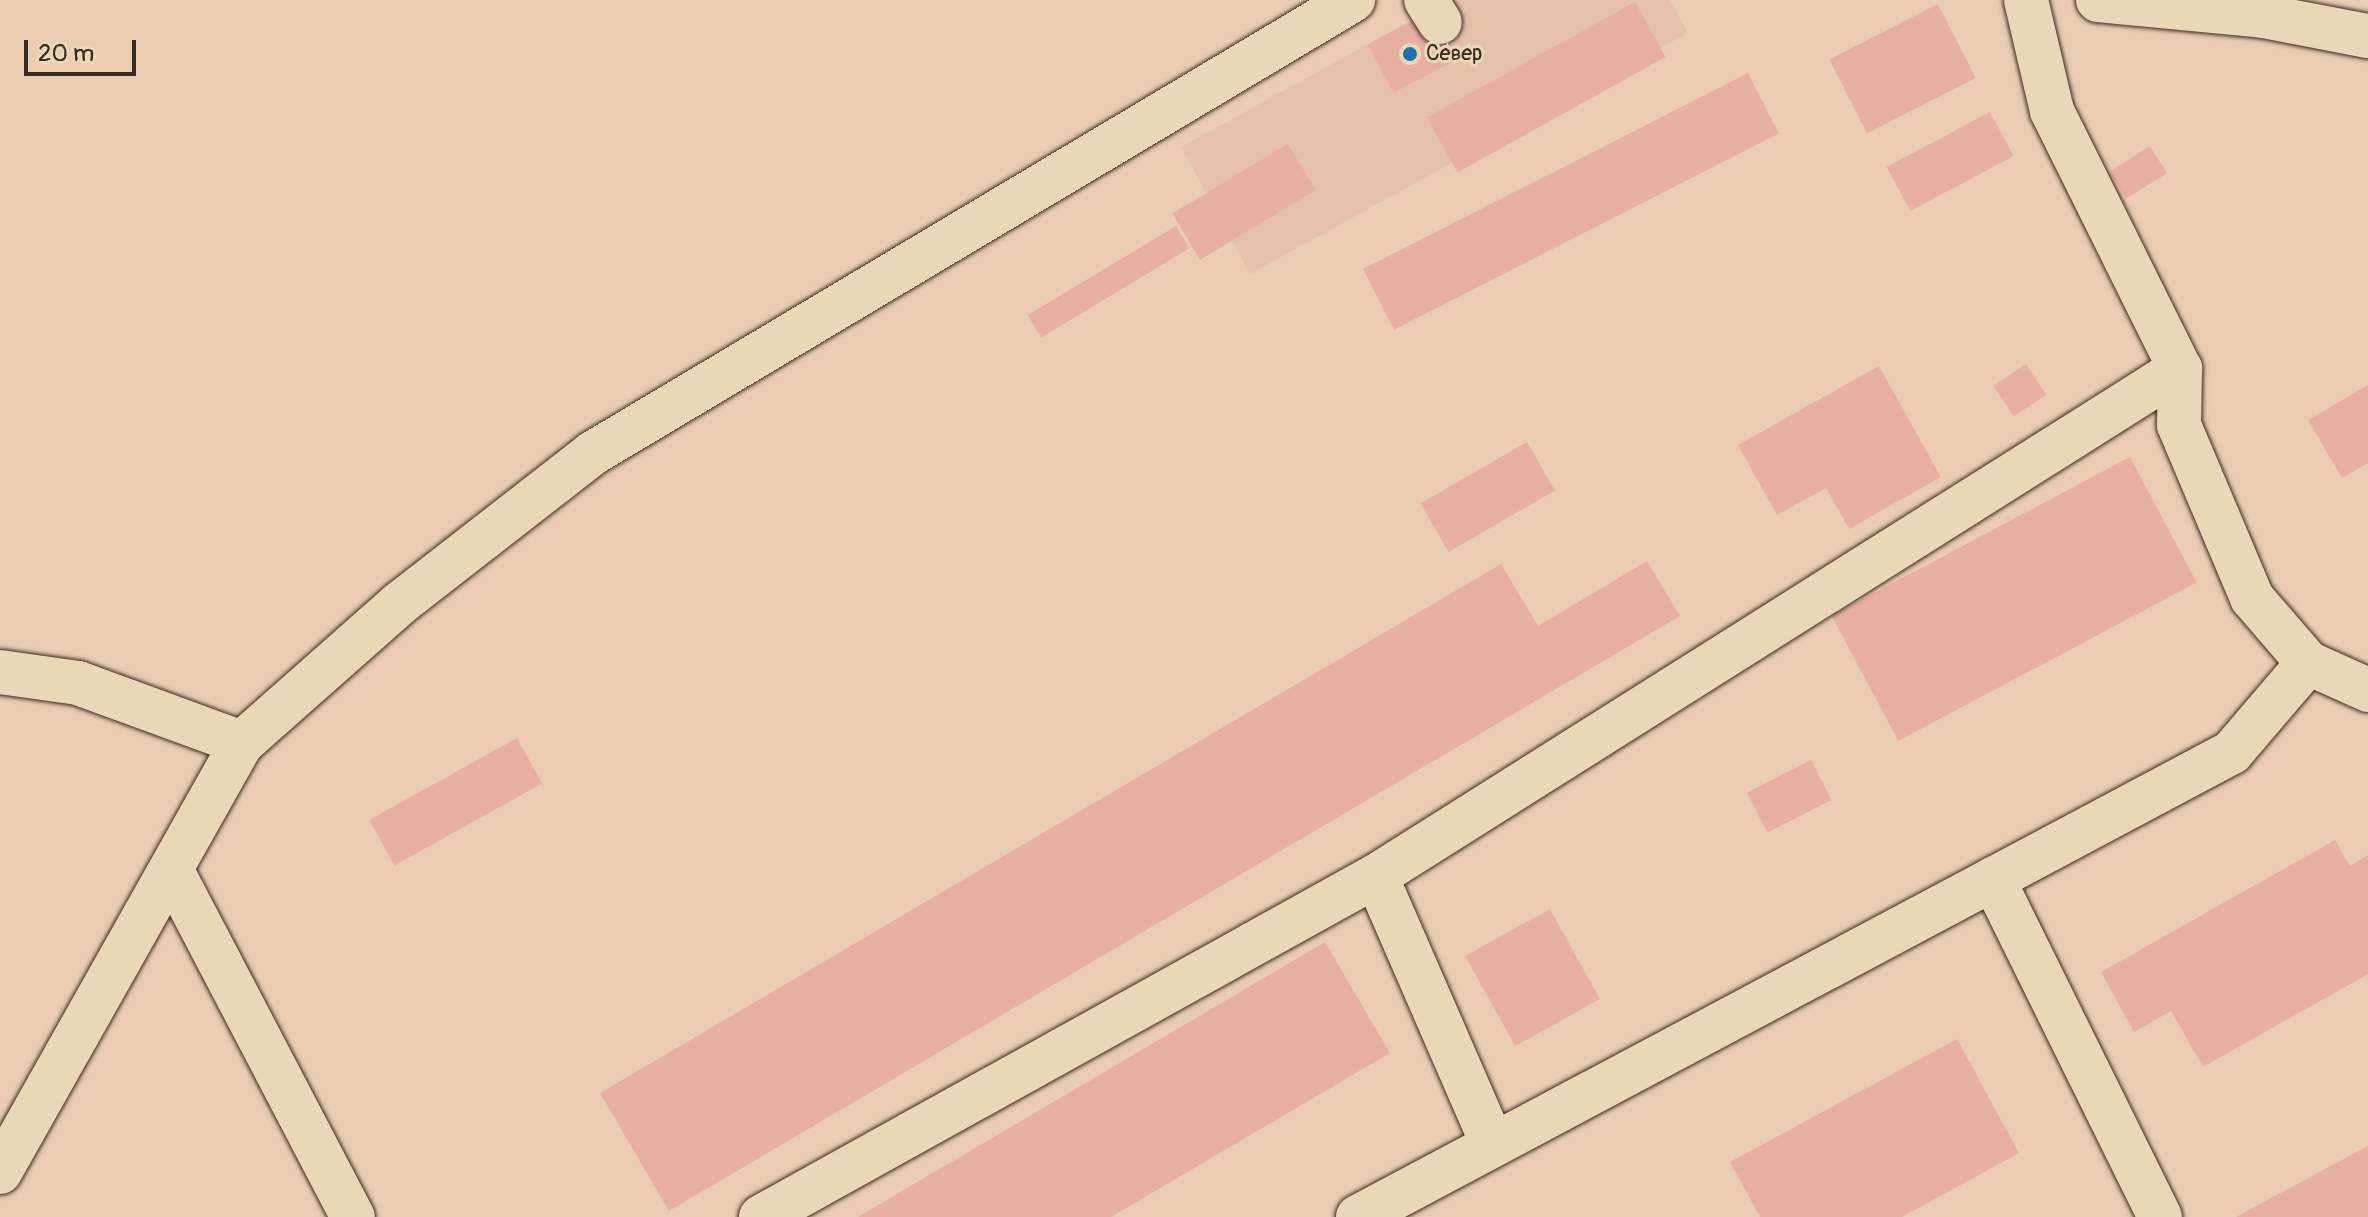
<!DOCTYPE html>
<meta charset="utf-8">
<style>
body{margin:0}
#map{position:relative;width:2368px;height:1217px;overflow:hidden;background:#eacdb0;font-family:Pangolin,sans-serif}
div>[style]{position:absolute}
.built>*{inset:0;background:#e6c1a9}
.building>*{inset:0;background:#e7b0a1;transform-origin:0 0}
.roads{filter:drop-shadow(0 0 2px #3b2a1e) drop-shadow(0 0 2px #3b2a1e)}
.minor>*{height:44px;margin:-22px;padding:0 22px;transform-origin:22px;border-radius:22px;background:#e9d7b5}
.dots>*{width:22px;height:22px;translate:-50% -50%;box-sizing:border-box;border:4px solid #e9d7b5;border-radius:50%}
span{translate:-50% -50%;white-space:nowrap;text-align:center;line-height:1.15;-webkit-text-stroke:6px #e9d7b5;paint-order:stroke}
.poi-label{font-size:22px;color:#3b2a1e}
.left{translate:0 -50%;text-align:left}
.scale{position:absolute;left:24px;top:40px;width:112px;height:36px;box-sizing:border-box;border:4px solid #3b2a1e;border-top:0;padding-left:10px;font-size:24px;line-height:28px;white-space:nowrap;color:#3b2a1e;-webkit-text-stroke:6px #e9d7b5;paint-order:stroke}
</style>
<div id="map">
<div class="built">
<div style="clip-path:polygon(1448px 0,1670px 0,1688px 33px,1250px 274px,1181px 147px)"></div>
</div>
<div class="building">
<div style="left:1635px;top:2px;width:63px;height:238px;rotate:61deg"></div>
<div style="left:1938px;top:4px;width:83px;height:122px;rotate:63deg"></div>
<div style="left:1425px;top:14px;width:55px;height:65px;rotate:62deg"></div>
<div style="left:1748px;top:73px;width:68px;height:432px;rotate:63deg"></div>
<div style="left:1990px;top:112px;width:50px;height:117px;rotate:62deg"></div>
<div style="left:1288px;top:144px;width:54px;height:135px;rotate:59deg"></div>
<div style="left:2150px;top:146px;width:32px;height:48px;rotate:58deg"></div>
<div style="left:1176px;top:226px;width:26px;height:173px;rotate:59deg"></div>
<div style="left:2026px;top:364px;width:37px;height:39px;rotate:57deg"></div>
<div style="clip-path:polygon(1879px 366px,1941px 477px,1849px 529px,1826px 488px,1777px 515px,1738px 445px)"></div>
<div style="clip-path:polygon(2368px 385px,2368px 463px,2342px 478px,2308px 420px)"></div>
<div style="left:1527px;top:442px;width:56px;height:123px;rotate:60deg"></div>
<div style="left:2130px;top:457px;width:142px;height:338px;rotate:62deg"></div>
<div style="clip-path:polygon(1647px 561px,1680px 616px,669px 1211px,600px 1093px,1501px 564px,1538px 626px)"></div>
<div style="left:517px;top:738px;width:52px;height:169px;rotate:61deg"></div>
<div style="left:1811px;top:760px;width:45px;height:72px;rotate:63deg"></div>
<div style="clip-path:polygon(2335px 840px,2350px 866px,2368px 855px,2368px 974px,2203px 1067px,2171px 1011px,2134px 1032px,2101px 972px)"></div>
<div style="left:1550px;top:909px;width:103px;height:97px;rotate:61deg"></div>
<div style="clip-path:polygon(1325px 942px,1390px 1053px,1111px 1217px,858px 1217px)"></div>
<div style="clip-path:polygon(1957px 1039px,2019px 1153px,1902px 1217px,1760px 1217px,1730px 1162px)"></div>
<div style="clip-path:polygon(2368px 1146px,2368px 1217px,2236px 1217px)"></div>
</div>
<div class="roads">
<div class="minor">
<div style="left:1426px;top:0;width:26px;rotate:58deg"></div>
<div style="left:2026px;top:0;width:114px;rotate:76.8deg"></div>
<div style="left:2052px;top:111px;width:288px;rotate:63.6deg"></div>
<div style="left:2180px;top:369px;width:56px;rotate:91deg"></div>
<div style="left:2179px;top:425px;width:188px;rotate:67.1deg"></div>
<div style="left:2252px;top:598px;width:86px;rotate:49.3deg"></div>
<div style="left:2308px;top:663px;width:66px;rotate:24.2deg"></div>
<div style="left:2098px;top:0;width:166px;rotate:5.5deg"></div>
<div style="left:2263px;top:16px;width:107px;rotate:10.8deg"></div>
<div style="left:0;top:672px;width:79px;rotate:8deg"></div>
<div style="left:78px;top:683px;width:175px;rotate:20.1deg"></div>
<div style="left:173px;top:873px;width:388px;rotate:62.4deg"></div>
<div style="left:1376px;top:876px;width:293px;rotate:66.5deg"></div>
<div style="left:1993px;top:879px;width:377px;rotate:63.7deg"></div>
<div style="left:0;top:1172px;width:493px;rotate:-60.6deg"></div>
<div style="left:242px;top:743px;width:210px;rotate:-41.5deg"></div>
<div style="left:399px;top:604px;width:246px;rotate:-37.9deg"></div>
<div style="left:593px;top:453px;width:885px;rotate:-30.8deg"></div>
<div style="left:761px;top:1217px;width:703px;rotate:-29.01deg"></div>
<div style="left:1376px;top:876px;width:951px;rotate:-32.24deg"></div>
<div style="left:1358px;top:1217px;width:990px;rotate:-28.01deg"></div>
<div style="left:2232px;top:752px;width:117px;rotate:-49.5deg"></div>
</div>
</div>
<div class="dots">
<div style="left:1410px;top:54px;background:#1f6fb2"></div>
</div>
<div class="poi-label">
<span class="left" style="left:1426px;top:54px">Север</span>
</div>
<div class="scale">20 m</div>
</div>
